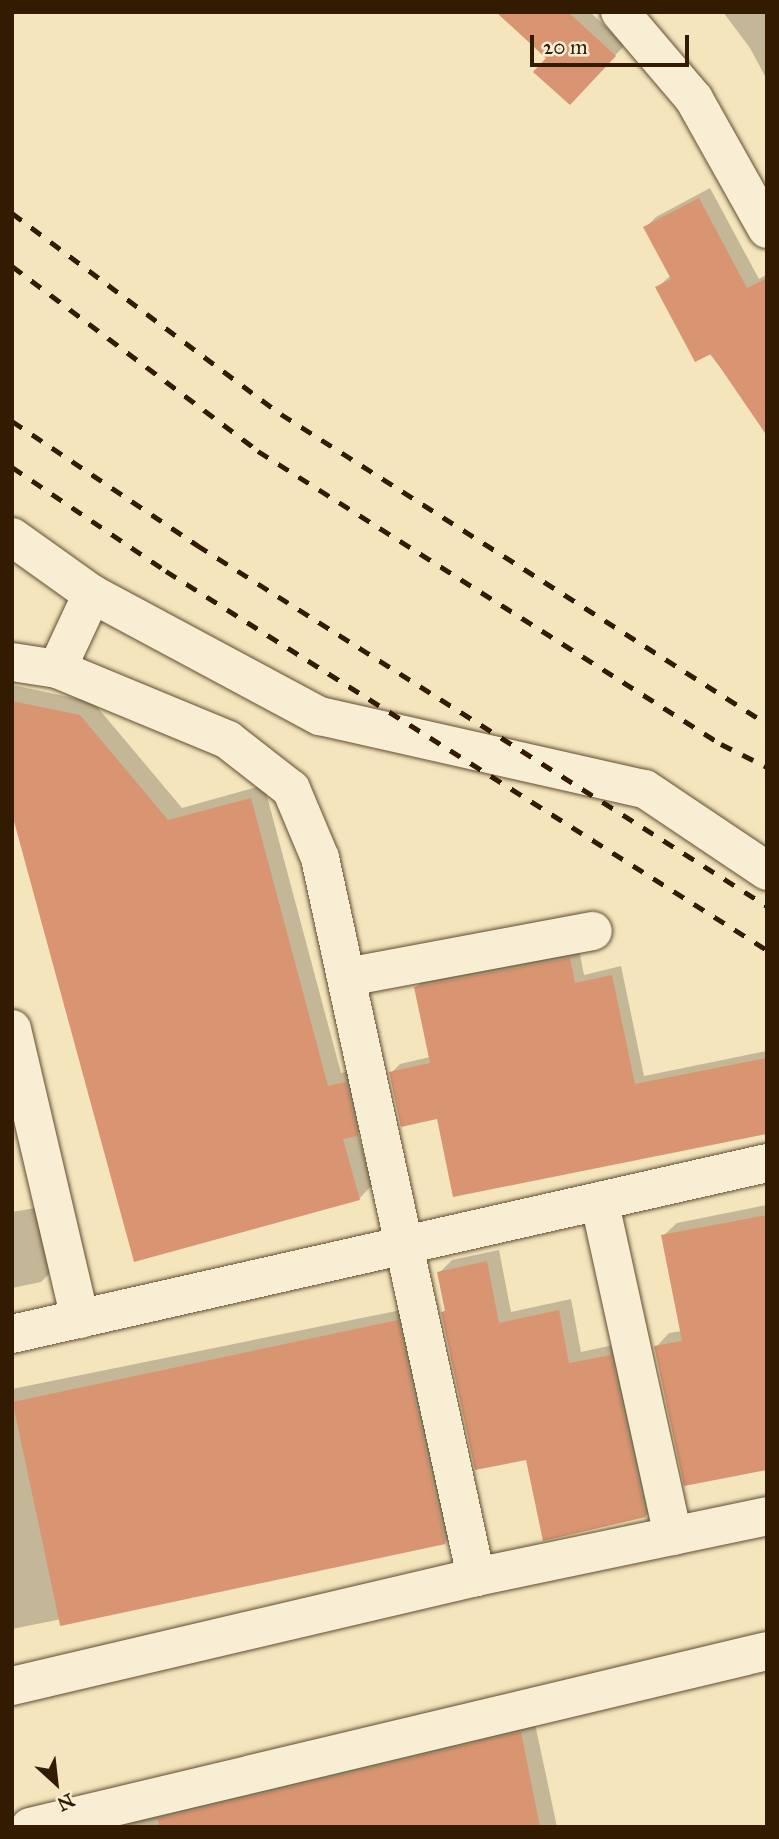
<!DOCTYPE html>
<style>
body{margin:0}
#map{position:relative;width:779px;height:1839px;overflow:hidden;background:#f4e5bd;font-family:"IM FELL Great Primer",serif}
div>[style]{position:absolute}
.shadow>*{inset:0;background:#0003}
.building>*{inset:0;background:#d99572;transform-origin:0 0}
.roads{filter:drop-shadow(0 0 2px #624e30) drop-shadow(0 0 2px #624e30)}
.minor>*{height:38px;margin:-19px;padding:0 19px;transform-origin:19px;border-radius:19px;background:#f8eed4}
.rail>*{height:5px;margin-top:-2.5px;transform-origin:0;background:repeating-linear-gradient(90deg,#321b01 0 12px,transparent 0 24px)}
span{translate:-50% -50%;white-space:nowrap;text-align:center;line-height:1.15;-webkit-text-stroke:5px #f8eed4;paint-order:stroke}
.frame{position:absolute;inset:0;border:14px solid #321b01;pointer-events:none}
.north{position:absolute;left:21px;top:1748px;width:70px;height:70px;-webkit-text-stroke:5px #f8eed4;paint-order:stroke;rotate:153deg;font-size:19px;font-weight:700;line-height:28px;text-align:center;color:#321b01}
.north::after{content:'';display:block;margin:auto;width:24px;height:32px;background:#321b01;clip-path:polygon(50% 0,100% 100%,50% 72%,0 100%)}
.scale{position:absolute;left:530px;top:35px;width:159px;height:32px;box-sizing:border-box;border:4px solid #321b01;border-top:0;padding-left:9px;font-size:21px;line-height:24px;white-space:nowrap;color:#321b01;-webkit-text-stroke:5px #f8eed4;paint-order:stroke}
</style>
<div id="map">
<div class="shadow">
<div style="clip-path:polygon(499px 12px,590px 12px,625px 45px,580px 92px)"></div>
<div style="clip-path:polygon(723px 12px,767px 12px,767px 80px,750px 48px)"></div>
<div style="clip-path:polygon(710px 188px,759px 279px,767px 274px,767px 426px,657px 288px,671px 275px,645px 228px,656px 217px)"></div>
<div style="clip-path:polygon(12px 685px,93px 702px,182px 808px,264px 785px,341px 1073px,359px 1069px,371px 1121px,358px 1133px,372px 1185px,359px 1199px,12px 813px)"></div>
<div style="clip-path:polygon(579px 949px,584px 975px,621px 966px,644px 1076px,767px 1051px,767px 1132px,438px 1116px,391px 1073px,400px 1064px,430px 1057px,416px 987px,426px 978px)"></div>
<div style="clip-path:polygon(767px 1205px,767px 1468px,656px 1347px,669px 1333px,682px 1331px,663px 1236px,677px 1223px)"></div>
<div style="clip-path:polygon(47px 1206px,59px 1264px,41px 1282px,12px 1288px,12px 1212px)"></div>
<div style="clip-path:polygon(499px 1250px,511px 1312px,571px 1299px,581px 1352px,623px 1343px,658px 1503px,646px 1516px,527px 1458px,443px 1312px,446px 1309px,439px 1273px,452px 1260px)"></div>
<div style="clip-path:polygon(411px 1308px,459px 1529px,446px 1542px,12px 1629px,12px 1389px)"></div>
<div style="clip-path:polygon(534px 1719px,557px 1827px,85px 1827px)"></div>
</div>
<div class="building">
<div style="clip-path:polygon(496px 12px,568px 12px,616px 56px,570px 105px,533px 72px,546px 58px)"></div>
<div style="clip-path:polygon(699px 198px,747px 288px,767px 278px,767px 436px,711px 354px,695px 362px,655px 287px,671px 279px,643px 227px)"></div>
<div style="clip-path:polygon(12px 701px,80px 715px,168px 820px,251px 798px,328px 1086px,346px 1082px,358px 1136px,343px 1139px,360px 1200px,134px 1262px,12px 814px)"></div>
<div style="clip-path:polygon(570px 958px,575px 983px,612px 975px,635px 1084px,767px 1058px,767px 1134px,453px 1197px,437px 1119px,401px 1127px,389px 1072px,430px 1063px,414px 987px)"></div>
<div style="clip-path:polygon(767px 1215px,767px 1470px,684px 1486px,654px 1346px,682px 1341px,661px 1235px)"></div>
<div style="clip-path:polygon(487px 1261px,499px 1323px,559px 1310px,569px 1363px,611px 1355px,646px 1517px,543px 1541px,526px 1460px,475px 1470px,441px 1312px,445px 1311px,437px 1272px)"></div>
<div style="left:398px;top:1320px;width:229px;height:394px;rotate:78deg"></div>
<div style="clip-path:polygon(521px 1732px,540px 1827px,159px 1827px,158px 1819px)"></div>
</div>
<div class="roads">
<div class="minor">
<div style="left:620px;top:12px;width:114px;rotate:49.6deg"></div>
<div style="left:694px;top:99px;width:149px;rotate:60.7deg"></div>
<div style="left:12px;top:537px;width:98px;rotate:35.5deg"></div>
<div style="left:92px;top:594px;width:259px;rotate:28.2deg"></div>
<div style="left:320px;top:716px;width:333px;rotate:12.7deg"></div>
<div style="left:645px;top:789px;width:147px;rotate:33.9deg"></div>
<div style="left:12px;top:662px;width:46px;rotate:8.8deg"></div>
<div style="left:57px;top:669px;width:185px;rotate:22.5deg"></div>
<div style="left:228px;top:740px;width:80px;rotate:37.9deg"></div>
<div style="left:291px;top:789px;width:75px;rotate:67.2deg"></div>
<div style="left:320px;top:858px;width:736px;rotate:77.76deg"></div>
<div style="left:57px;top:669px;width:83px;rotate:-65deg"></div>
<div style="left:347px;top:977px;width:250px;rotate:-10.6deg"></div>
<div style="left:12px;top:1029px;width:298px;rotate:76.8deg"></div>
<div style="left:600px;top:1204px;width:340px;rotate:77.6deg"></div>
<div style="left:12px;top:1334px;width:774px;rotate:-12.76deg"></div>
<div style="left:12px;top:1686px;width:477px;rotate:-13.2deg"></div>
<div style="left:476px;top:1577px;width:297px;rotate:-11.8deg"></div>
<div style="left:30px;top:1827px;width:758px;rotate:-13.43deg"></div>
</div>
</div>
<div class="rail">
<div style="left:12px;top:213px;width:336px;rotate:36.8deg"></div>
<div style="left:281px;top:414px;width:576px;rotate:32.53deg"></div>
<div style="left:12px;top:266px;width:308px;rotate:36.9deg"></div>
<div style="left:258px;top:451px;width:548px;rotate:32.33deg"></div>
<div style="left:721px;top:744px;width:51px;rotate:26.6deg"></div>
<div style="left:12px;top:421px;width:223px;rotate:33.8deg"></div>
<div style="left:197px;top:545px;width:675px;rotate:32.35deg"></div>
<div style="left:12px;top:467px;width:186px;rotate:34deg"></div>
<div style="left:166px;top:571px;width:711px;rotate:32.24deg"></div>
</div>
<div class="frame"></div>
<div class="north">N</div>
<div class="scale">20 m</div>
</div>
